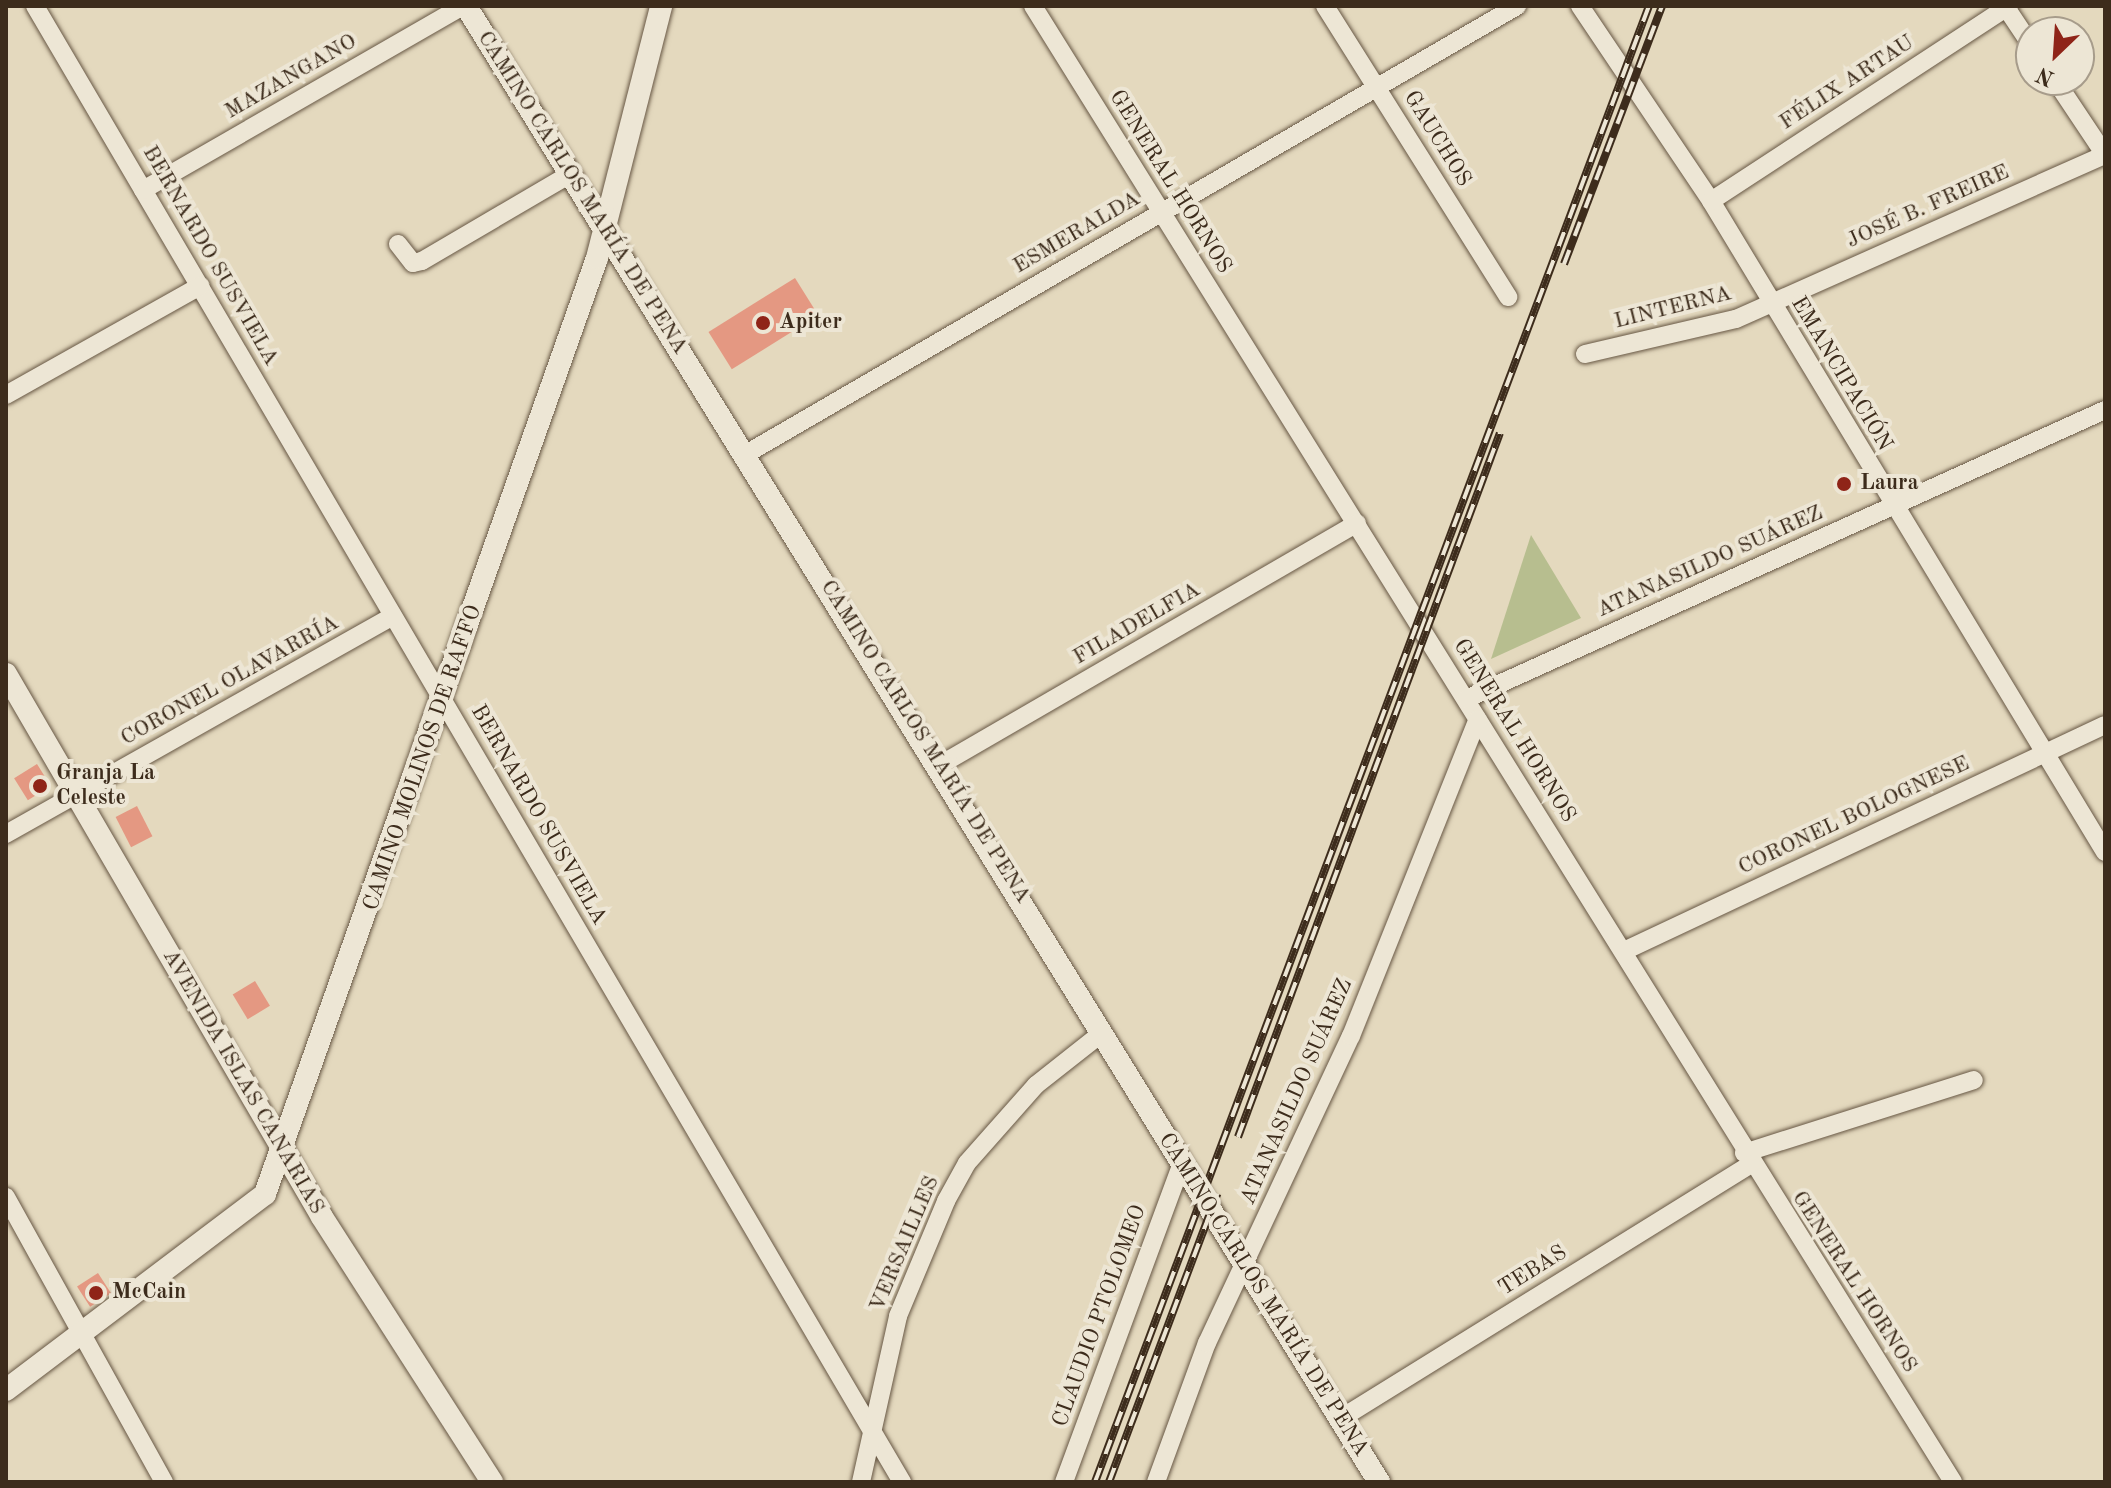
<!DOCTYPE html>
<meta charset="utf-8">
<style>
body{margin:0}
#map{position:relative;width:2111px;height:1488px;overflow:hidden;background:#e4d9be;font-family:"Old Standard TT",serif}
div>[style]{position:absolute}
.green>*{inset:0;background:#b7be8f}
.building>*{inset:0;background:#e49882;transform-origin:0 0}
.roads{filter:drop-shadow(0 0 2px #675744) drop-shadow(0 0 2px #675744)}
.minor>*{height:18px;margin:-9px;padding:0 9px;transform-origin:9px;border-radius:9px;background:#ede6d5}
.tertiary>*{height:22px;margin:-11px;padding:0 11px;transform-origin:11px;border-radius:11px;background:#ede6d5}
.rail>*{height:8px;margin-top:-4px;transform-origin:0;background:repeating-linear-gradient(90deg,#ede6d5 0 15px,#3d2c1c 0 30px);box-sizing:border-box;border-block:2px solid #3d2c1c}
.dots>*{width:22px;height:22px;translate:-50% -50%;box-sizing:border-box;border:4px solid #ede6d5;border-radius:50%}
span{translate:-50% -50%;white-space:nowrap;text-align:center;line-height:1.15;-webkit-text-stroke:8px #ede6d5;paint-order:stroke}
.street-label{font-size:22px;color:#3d2c1c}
.poi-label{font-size:22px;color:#3d2c1c;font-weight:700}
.left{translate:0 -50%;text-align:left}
.frame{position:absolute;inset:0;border:8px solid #3d2c1c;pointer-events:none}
.north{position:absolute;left:2015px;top:16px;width:80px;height:80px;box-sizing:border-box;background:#ede6d5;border:2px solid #a79c8b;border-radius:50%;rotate:205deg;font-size:22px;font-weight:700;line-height:32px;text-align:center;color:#3d2c1c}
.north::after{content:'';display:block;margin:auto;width:28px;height:36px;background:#8f2418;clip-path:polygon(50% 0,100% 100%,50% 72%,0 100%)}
</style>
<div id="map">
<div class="green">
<div style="clip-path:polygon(1531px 535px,1581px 618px,1491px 659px)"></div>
</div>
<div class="building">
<div style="left:795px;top:278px;width:44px;height:102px;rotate:58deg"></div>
<div style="left:37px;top:764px;width:26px;height:27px;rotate:58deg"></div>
<div style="left:137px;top:806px;width:34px;height:24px;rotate:63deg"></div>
<div style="left:255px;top:981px;width:29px;height:26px;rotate:59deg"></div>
<div style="left:98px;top:1273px;width:24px;height:25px;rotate:57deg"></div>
</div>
<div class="roads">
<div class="minor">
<div style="left:35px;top:6px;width:1712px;rotate:59.57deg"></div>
<div style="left:1033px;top:6px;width:1739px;rotate:58.06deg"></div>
<div style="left:1325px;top:6px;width:344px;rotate:57.8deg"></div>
<div style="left:1580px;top:6px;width:235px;rotate:56.1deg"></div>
<div style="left:1711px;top:201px;width:761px;rotate:58.82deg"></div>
<div style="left:2005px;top:6px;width:47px;rotate:56.3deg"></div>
<div style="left:2055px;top:80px;width:90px;rotate:56.3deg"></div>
<div style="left:143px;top:190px;width:369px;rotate:-29.9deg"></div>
<div style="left:1711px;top:201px;width:356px;rotate:-33.2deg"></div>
<div style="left:398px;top:244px;width:24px;rotate:52deg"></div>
<div style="left:413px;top:263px;width:9px;rotate:-13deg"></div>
<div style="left:422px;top:261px;width:172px;rotate:-30.4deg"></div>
<div style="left:1585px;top:354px;width:155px;rotate:-13.1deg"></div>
<div style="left:1736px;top:319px;width:404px;rotate:-24deg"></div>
<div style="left:6px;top:395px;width:223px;rotate:-29.3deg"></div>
<div style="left:746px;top:454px;width:892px;rotate:-30.16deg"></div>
<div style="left:1466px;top:699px;width:701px;rotate:-24.34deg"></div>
<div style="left:940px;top:765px;width:482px;rotate:-30.1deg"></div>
<div style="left:6px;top:834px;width:444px;rotate:-29.4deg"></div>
<div style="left:1624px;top:951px;width:531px;rotate:-25.17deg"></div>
<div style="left:1744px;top:1153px;width:241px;rotate:-17.6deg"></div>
<div style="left:6px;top:1197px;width:326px;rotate:61deg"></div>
<div style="left:1340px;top:1419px;width:484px;rotate:-31.8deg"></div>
<div style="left:861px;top:1482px;width:170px;rotate:-77.4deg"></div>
<div style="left:898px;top:1316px;width:125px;rotate:-67.3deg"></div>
<div style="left:946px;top:1201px;width:43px;rotate:-61.1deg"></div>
<div style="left:967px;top:1163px;width:104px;rotate:-48.5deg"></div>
<div style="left:1036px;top:1085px;width:85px;rotate:-38.3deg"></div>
<div style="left:1064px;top:1482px;width:337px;rotate:-69.7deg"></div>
<div style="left:1156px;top:1482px;width:148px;rotate:-69.9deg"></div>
<div style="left:1207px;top:1343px;width:339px;rotate:-64.9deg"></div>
<div style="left:1351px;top:1036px;width:341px;rotate:-68.2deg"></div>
</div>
<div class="tertiary">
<div style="left:466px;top:6px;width:1736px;rotate:58.26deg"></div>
<div style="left:6px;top:674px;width:628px;rotate:59.8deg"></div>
<div style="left:322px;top:1217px;width:315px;rotate:57.3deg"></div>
<div style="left:6px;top:1390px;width:325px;rotate:-37.1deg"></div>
<div style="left:265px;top:1194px;width:993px;rotate:-70.47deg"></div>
<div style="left:597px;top:258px;width:260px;rotate:-75.7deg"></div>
</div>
</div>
<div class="rail">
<div style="left:1564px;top:264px;width:276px;rotate:-69.2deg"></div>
<div style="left:1238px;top:1137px;width:751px;rotate:-69.59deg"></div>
<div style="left:1095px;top:1482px;width:1577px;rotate:-69.43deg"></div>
<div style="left:1109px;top:1482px;width:308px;rotate:-69.4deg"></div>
</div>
<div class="dots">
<div style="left:763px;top:323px;background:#8f2418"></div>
<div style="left:1844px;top:484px;background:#8f2418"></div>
<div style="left:40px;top:786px;background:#8f2418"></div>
<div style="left:96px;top:1293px;background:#8f2418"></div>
</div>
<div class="street-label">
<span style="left:291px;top:77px;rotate:-30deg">MAZANGANO</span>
<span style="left:1847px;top:83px;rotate:-33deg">FÉLIX ARTAU</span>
<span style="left:1437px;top:139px;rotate:58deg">GAUCHOS</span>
<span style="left:1170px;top:182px;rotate:58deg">GENERAL HORNOS</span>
<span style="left:582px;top:193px;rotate:58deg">CAMINO CARLOS MARÍA DE PENA</span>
<span style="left:1928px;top:207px;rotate:-24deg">JOSÉ B. FREIRE</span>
<span style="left:1077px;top:233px;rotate:-30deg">ESMERALDA</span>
<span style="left:210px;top:256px;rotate:60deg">BERNARDO SUSVIELA</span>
<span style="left:1673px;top:308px;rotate:-14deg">LINTERNA</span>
<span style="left:1841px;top:374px;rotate:59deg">EMANCIPACIÓN</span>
<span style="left:1710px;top:562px;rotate:-24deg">ATANASILDO SUÁREZ</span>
<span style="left:1137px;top:624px;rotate:-30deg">FILADELFIA</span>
<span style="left:230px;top:681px;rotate:-29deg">CORONEL OLAVARRÍA</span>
<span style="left:1514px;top:731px;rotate:58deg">GENERAL HORNOS</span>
<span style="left:925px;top:742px;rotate:58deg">CAMINO CARLOS MARÍA DE PENA</span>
<span style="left:423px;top:758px;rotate:-71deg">CAMINO MOLINOS DE RAFFO</span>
<span style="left:538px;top:815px;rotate:60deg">BERNARDO SUSVIELA</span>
<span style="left:1854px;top:816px;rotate:-25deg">CORONEL BOLOGNESE</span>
<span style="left:243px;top:1082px;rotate:60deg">AVENIDA ISLAS CANARIAS</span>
<span style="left:1297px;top:1092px;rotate:-66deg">ATANASILDO SUÁREZ</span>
<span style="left:905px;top:1244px;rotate:-67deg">VERSAILLES</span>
<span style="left:1533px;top:1271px;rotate:-32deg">TEBAS</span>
<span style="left:1854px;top:1282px;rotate:57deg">GENERAL HORNOS</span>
<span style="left:1263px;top:1295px;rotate:58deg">CAMINO CARLOS MARÍA DE PENA</span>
<span style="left:1100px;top:1316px;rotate:-70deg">CLAUDIO PTOLOMEO</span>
</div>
<div class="poi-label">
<span class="left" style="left:779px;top:323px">Apiter</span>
<span class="left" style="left:1860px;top:484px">Laura</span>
<span class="left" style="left:56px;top:786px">Granja La<br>Celeste</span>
<span class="left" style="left:112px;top:1293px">McCain</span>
</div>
<div class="frame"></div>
<div class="north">N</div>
</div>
